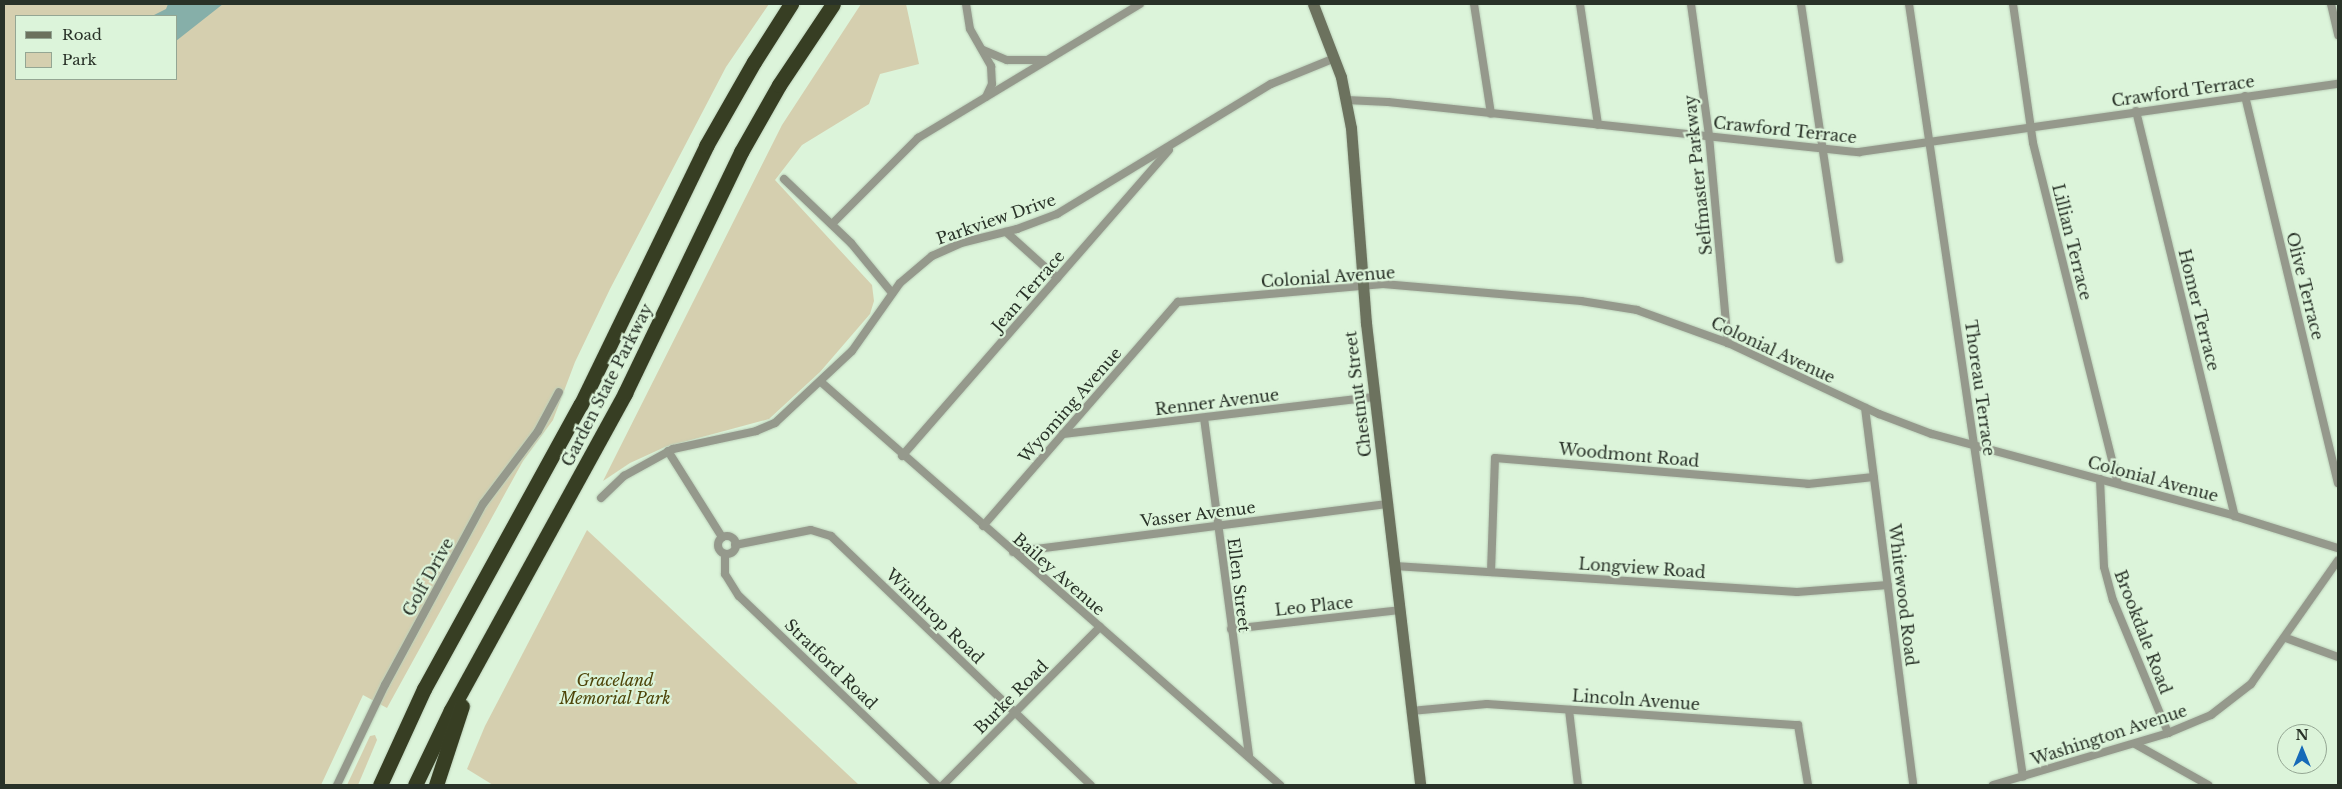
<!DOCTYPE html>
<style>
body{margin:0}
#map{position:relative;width:2342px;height:789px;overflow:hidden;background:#dcf4da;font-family:"Libre Baskerville",serif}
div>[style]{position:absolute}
.green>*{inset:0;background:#d5cfaf}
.water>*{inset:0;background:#86afa9}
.roads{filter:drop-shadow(0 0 1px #bcd1ba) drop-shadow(0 0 1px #bcd1ba)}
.street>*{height:8px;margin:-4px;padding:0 4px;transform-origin:4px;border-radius:4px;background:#95998c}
.street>.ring{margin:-4px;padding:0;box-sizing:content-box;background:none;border:8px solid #95998c;border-radius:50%}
.secondary>*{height:11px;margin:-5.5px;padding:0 5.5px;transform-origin:5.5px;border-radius:5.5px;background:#6c725e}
.highway>*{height:15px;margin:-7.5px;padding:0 7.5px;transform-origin:7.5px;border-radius:7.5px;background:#373e23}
span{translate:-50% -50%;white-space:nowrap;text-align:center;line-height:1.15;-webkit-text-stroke:4.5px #dcf4da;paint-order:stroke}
.street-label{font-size:16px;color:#293228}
.park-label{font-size:16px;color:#4e4409;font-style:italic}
.frame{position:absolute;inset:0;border:5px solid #293228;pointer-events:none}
.legend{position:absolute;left:15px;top:15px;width:162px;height:65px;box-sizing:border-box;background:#dcf4da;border:1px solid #94a693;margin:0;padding:6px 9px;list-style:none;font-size:15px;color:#293228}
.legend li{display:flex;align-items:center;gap:10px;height:25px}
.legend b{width:25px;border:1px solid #94a693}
.north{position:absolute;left:2277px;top:724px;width:50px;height:50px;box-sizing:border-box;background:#dcf4da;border:1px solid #94a693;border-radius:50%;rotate:0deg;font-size:14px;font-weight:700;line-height:20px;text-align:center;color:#293228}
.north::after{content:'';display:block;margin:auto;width:18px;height:22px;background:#166ab8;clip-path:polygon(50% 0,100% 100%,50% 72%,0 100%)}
</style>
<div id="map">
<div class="green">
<div style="clip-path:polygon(evenodd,4px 4px,769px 4px,726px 67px,610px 289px,575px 362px,553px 420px,523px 461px,387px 708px,363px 695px,321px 785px,4px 785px,4px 4px,16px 16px,176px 16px,176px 79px,16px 79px,16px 16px)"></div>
<div style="clip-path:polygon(861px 4px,906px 4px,919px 64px,880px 74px,869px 104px,802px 145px,775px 180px,872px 285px,874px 301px,870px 314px,820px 372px,769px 419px,665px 447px,630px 463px,603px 481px,782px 125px)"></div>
<div style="clip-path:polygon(587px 530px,859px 785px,493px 785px,467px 769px,485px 726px)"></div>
<div style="clip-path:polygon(375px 735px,377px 740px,358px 785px,347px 785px,370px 736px)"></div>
</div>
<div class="water">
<div style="clip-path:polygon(168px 4px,223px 4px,176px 41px,176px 16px,152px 16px,166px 9px)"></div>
</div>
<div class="roads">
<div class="street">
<div style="left:966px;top:4px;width:25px;rotate:81deg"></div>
<div style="left:970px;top:29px;width:43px;rotate:60.4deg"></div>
<div style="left:991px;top:66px;width:18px;rotate:87deg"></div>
<div style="left:992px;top:84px;width:14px;rotate:115deg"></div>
<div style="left:1474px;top:4px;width:111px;rotate:81.2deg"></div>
<div style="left:1580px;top:4px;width:122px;rotate:81.5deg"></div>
<div style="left:1691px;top:4px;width:133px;rotate:82.2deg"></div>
<div style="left:1709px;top:136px;width:208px;rotate:84.8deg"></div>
<div style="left:1801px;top:4px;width:258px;rotate:81.5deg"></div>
<div style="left:1909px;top:4px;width:781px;rotate:81.61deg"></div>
<div style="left:2013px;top:4px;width:140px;rotate:81.8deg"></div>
<div style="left:2033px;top:143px;width:350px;rotate:76deg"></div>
<div style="left:2331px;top:4px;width:32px;rotate:77deg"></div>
<div style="left:983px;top:50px;width:26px;rotate:23deg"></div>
<div style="left:1007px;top:60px;width:39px"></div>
<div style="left:2245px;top:96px;width:398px;rotate:76.5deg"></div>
<div style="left:1346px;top:100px;width:42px;rotate:2.7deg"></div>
<div style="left:1388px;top:102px;width:474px;rotate:6.1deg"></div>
<div style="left:1859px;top:152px;width:484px;rotate:-8.1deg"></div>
<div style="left:2136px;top:111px;width:417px;rotate:76.3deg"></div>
<div style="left:784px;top:179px;width:93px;rotate:43.7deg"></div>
<div style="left:851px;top:243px;width:65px;rotate:50.6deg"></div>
<div style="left:832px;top:224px;width:122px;rotate:-45deg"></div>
<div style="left:918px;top:138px;width:259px;rotate:-31.1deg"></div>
<div style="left:1006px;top:232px;width:69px;rotate:42deg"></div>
<div style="left:821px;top:382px;width:611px;rotate:41.28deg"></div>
<div style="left:1865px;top:408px;width:380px;rotate:82.7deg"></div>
<div style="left:1204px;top:418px;width:341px;rotate:82.4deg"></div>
<div style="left:1063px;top:434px;width:313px;rotate:-6.8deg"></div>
<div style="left:668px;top:451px;width:102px;rotate:57.9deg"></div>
<div style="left:902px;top:456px;width:406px;rotate:-48.9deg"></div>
<div style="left:2100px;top:479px;width:88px;rotate:87.4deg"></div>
<div style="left:2104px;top:567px;width:34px;rotate:75deg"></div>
<div style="left:2113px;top:600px;width:144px;rotate:67.5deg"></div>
<div style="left:601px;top:498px;width:32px;rotate:-44deg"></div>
<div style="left:624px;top:476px;width:56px;rotate:-28.9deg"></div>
<div style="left:673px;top:449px;width:85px;rotate:-12.2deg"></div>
<div style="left:756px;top:431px;width:21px;rotate:-23deg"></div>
<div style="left:775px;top:423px;width:105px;rotate:-43.1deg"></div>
<div style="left:852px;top:351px;width:83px;rotate:-54.8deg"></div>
<div style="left:900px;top:283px;width:42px;rotate:-40.2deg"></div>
<div style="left:932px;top:256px;width:32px;rotate:-24deg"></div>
<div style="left:961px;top:243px;width:58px;rotate:-14deg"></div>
<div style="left:1017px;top:229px;width:43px;rotate:-20.6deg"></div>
<div style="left:1057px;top:214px;width:250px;rotate:-31.3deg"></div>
<div style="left:1271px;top:84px;width:69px;rotate:-22.1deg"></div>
<div style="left:983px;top:526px;width:297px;rotate:-49deg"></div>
<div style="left:1178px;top:302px;width:206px;rotate:-5deg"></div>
<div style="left:1383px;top:284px;width:199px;rotate:4.9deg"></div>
<div style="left:1581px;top:301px;width:57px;rotate:9.1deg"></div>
<div style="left:1637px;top:310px;width:97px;rotate:19.9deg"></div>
<div style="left:1728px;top:343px;width:167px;rotate:25.2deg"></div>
<div style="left:1879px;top:414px;width:57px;rotate:20.7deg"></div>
<div style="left:1932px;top:434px;width:314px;rotate:15.1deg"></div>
<div style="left:2235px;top:516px;width:108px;rotate:17.3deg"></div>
<div class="ring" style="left:718px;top:536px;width:10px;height:10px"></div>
<div style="left:735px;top:545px;width:77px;rotate:-11.2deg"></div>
<div style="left:811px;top:530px;width:21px;rotate:17deg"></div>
<div style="left:831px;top:536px;width:360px;rotate:43.8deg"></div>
<div style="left:1013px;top:552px;width:377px;rotate:-7.3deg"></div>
<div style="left:725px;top:554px;width:20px;rotate:90deg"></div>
<div style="left:725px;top:574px;width:26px;rotate:58deg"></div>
<div style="left:739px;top:596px;width:274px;rotate:43.7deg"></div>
<div style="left:1395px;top:566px;width:403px;rotate:3.7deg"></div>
<div style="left:1797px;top:592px;width:91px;rotate:-4.4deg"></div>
<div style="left:1491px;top:572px;width:114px;rotate:-88deg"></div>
<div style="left:1495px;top:458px;width:314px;rotate:4.7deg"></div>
<div style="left:1808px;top:484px;width:66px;rotate:-6.1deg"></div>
<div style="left:1231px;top:629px;width:170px;rotate:-6.4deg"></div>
<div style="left:2286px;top:638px;width:55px;rotate:20.1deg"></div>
<div style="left:1569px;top:710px;width:76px;rotate:83.2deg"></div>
<div style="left:1411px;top:711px;width:76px;rotate:-5.3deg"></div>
<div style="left:1487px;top:704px;width:312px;rotate:3.9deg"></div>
<div style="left:1798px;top:725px;width:61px;rotate:80.5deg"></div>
<div style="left:2135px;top:744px;width:84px;rotate:29.3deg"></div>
<div style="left:337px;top:785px;width:111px;rotate:-64.4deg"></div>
<div style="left:385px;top:685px;width:206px;rotate:-61.6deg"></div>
<div style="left:483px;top:504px;width:91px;rotate:-53deg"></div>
<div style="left:538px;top:431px;width:44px;rotate:-61.7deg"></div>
<div style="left:943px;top:785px;width:223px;rotate:-45.2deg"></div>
<div style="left:1993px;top:785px;width:183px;rotate:-16.5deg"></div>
<div style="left:2168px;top:733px;width:47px;rotate:-22.7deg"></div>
<div style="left:2211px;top:715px;width:51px;rotate:-37.8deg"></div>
<div style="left:2251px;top:684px;width:151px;rotate:-54.9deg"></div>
</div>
<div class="secondary">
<div style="left:1313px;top:4px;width:78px;rotate:69deg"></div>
<div style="left:1341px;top:77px;width:52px;rotate:78.9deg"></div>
<div style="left:1351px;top:128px;width:196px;rotate:85.6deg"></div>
<div style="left:1366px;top:323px;width:465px;rotate:83.3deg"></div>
</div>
<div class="highway">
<div style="left:380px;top:785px;width:106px;rotate:-65.4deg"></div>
<div style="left:424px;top:689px;width:325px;rotate:-61.2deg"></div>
<div style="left:581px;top:404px;width:287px;rotate:-64.1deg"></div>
<div style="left:706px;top:146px;width:97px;rotate:-60.3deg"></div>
<div style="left:754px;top:62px;width:69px;rotate:-57.5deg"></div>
<div style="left:415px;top:785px;width:83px;rotate:-64.4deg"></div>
<div style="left:451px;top:710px;width:362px;rotate:-61.2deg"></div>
<div style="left:625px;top:393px;width:267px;rotate:-64.3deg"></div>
<div style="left:741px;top:152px;width:77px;rotate:-60.4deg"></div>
<div style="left:779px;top:85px;width:97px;rotate:-56.3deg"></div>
<div style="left:436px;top:785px;width:83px;rotate:-71.8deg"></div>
</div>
</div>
<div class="street-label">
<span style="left:2183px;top:91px;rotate:-8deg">Crawford Terrace</span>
<span style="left:1785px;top:130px;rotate:6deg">Crawford Terrace</span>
<span style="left:1698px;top:175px;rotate:-96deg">Selfmaster Parkway</span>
<span style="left:996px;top:219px;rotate:-19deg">Parkview Drive</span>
<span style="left:2072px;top:242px;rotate:76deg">Lillian Terrace</span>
<span style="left:1328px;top:277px;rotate:-4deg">Colonial Avenue</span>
<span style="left:2305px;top:286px;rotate:76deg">Olive Terrace</span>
<span style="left:1028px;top:291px;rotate:-49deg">Jean Terrace</span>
<span style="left:2199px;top:310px;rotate:76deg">Homer Terrace</span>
<span style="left:1773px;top:350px;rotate:25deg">Colonial Avenue</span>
<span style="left:607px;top:385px;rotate:-63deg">Garden State Parkway</span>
<span style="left:1980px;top:388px;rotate:82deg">Thoreau Terrace</span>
<span style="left:1358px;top:394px;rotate:-97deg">Chestnut Street</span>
<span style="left:1217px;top:402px;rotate:-7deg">Renner Avenue</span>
<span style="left:1070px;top:405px;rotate:-49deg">Wyoming Avenue</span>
<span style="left:1629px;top:455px;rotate:5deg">Woodmont Road</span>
<span style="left:2153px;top:479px;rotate:15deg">Colonial Avenue</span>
<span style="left:1198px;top:514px;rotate:-7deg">Vasser Avenue</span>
<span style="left:1642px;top:568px;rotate:4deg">Longview Road</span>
<span style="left:1059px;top:574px;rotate:41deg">Bailey Avenue</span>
<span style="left:428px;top:577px;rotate:-61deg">Golf Drive</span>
<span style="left:1239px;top:585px;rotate:83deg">Ellen Street</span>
<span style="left:1903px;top:595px;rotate:83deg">Whitewood Road</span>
<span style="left:1314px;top:606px;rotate:-6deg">Leo Place</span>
<span style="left:935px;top:616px;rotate:44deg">Winthrop Road</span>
<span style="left:2143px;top:632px;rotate:69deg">Brookdale Road</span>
<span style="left:831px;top:664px;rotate:44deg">Stratford Road</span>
<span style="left:1011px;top:697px;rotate:-45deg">Burke Road</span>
<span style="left:1636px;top:700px;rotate:4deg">Lincoln Avenue</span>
<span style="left:2109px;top:735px;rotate:-18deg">Washington Avenue</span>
</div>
<div class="park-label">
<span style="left:615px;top:689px">Graceland<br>Memorial Park</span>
</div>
<div class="frame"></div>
<ul class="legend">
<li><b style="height:6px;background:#6c725e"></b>Road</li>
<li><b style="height:14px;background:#d5cfaf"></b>Park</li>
</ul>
<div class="north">N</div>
</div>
